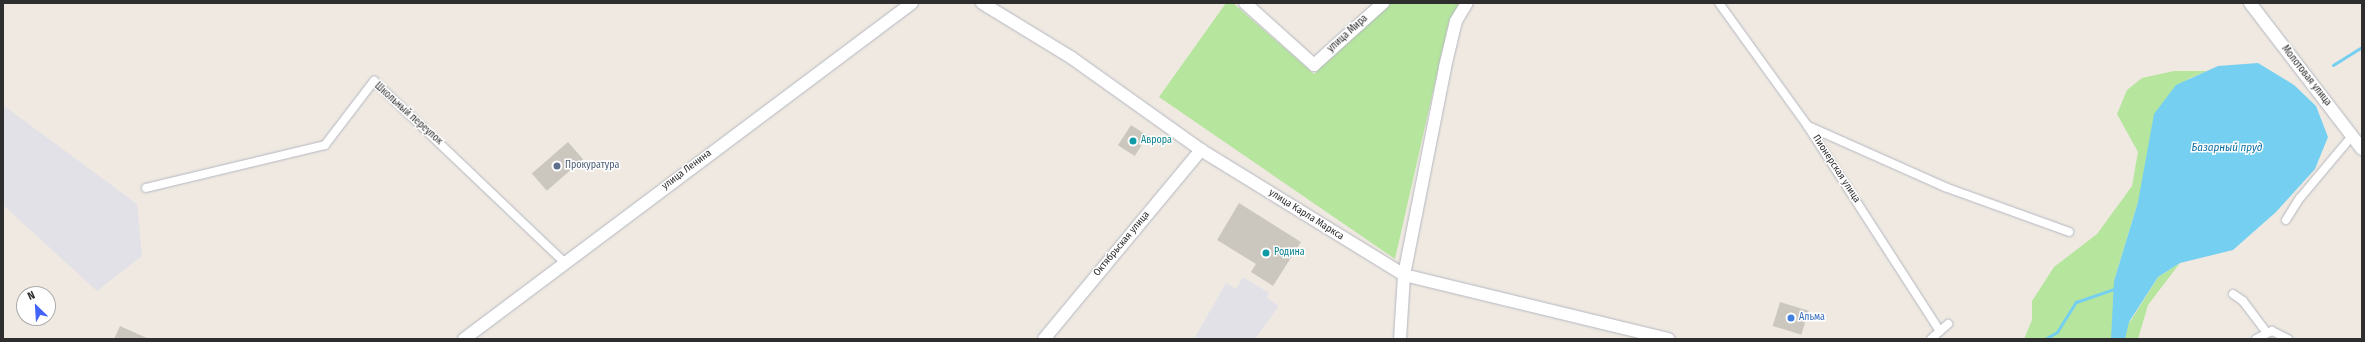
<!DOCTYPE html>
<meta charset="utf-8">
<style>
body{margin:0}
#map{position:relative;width:2365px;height:342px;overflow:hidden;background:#efe9e1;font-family:"Fira Sans Condensed",sans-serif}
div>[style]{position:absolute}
.industrial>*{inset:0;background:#e3e1e8}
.green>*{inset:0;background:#b6e59e}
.water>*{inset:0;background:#75cff0}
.stream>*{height:3px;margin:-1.5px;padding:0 1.5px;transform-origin:1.5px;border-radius:1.5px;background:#75cff0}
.building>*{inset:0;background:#cbc7bf;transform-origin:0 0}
.roads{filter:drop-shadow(0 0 1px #b4b7c1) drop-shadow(0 0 1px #b4b7c1)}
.street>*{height:8px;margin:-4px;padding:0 4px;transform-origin:4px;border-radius:4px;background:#fff}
.secondary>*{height:12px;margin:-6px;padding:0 6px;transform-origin:6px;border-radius:6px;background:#fff}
.dots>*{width:11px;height:11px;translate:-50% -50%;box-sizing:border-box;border:2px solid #fff;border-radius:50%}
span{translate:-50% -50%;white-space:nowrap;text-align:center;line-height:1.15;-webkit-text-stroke:3px #fff;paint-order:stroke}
.street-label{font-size:10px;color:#2e2e2e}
.culture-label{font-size:10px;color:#0d838f}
.left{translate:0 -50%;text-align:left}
.service-label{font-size:10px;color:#4e5e75}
.shop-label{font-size:10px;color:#366cbe}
.water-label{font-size:11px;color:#0d6fa3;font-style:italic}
.frame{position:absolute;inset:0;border:4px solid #2e2e2e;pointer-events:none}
.north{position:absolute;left:16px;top:286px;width:40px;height:40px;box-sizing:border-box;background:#fff;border:1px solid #ababab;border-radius:50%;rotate:335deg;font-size:11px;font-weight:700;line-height:16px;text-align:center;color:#2e2e2e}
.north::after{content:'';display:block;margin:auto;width:14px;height:18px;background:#4264fb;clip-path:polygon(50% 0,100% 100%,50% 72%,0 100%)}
</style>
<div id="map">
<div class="industrial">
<div style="clip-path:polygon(3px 105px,137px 204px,142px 256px,97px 291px,3px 205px)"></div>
<div style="clip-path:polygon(1243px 277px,1269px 293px,1267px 298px,1279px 306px,1255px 339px,1194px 339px,1226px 283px,1236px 289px)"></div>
</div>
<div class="green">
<div style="clip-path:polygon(1226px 3px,1233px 3px,1314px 74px,1391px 3px,1460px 3px,1449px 21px,1395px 259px,1159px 97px)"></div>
<div style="clip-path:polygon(2174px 71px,2207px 71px,2188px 79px,2138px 202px,2114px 281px,2130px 322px,2158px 277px,2180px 263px,2148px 305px,2138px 339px,2024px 339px,2032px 320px,2032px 301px,2054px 267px,2097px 234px,2132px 186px,2138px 152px,2117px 114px,2127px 90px,2142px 78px)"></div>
</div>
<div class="water">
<div style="clip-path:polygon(2258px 63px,2294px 85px,2316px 106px,2328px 137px,2315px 169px,2276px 212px,2233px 250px,2180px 263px,2158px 277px,2129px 322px,2125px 339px,2111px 339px,2114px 281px,2138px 202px,2154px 114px,2176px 85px,2218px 66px)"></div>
</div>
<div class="stream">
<div style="left:2333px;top:65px;width:34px;rotate:-32deg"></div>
<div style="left:2045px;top:339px;width:14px;rotate:-30deg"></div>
<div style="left:2057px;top:332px;width:36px;rotate:-58deg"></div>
<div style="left:2076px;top:302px;width:39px;rotate:-19deg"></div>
</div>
<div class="building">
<div style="left:1131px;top:125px;width:20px;height:24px;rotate:33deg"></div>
<div style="left:568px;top:142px;width:23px;height:48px;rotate:49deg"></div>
<div style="clip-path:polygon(1239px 203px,1301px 242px,1273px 286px,1251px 272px,1256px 264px,1217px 240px)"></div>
<div style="left:1780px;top:302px;width:30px;height:25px;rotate:17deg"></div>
<div style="clip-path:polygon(120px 326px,149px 339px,114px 339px)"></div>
</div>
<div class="roads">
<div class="street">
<div style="left:1719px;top:3px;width:150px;rotate:54.2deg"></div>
<div style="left:1807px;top:125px;width:245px;rotate:57.2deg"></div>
<div style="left:1940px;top:331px;width:11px;rotate:-41deg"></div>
<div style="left:1808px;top:126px;width:150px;rotate:24deg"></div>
<div style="left:1945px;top:187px;width:132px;rotate:19.9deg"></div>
<div style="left:146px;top:188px;width:184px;rotate:-13.5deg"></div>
<div style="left:325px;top:145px;width:81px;rotate:-52.6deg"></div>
<div style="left:374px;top:81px;width:262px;rotate:43.6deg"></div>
<div style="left:2286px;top:220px;width:26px;rotate:-58deg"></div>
<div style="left:2300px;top:198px;width:81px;rotate:-50deg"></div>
<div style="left:2233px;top:294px;width:12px;rotate:35deg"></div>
<div style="left:2243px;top:301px;width:39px;rotate:53deg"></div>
<div style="left:1931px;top:339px;width:12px;rotate:-42deg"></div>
<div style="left:2256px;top:339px;width:18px;rotate:-27deg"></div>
<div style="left:2272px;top:331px;width:18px;rotate:27deg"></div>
</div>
<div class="secondary">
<div style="left:982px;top:3px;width:105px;rotate:31.4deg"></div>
<div style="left:1072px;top:58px;width:158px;rotate:35.5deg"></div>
<div style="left:1201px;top:150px;width:238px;rotate:31.6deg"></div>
<div style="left:1404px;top:275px;width:272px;rotate:13.6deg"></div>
<div style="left:1245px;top:3px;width:93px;rotate:41.9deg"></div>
<div style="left:1314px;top:65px;width:93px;rotate:-41.9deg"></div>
<div style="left:2250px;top:3px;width:184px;rotate:52.5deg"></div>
<div style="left:464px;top:339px;width:560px;rotate:-36.87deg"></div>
<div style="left:1044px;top:339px;width:246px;rotate:-50.3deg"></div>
<div style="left:1400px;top:339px;width:64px;rotate:-86.4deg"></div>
<div style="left:1404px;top:275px;width:212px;rotate:-78.8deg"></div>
<div style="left:1445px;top:67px;width:47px;rotate:-76.6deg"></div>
<div style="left:1456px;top:21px;width:21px;rotate:-59deg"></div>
</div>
</div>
<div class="dots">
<div style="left:1133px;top:141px;background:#0f9aa8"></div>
<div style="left:557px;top:166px;background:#5c6f8a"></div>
<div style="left:1266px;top:253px;background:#0f9aa8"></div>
<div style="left:1791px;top:318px;background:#3f7fe0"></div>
</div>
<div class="street-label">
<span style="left:1348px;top:34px;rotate:-42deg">улица Мира</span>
<span style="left:2306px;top:76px;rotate:52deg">Молотовая улица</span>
<span style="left:408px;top:114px;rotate:42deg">Школьный переулок</span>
<span style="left:1836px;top:169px;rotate:57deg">Пионерская улица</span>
<span style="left:687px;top:170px;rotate:-37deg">улица Ленина</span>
<span style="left:1306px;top:215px;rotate:32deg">улица Карла Маркса</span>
<span style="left:1122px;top:244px;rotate:-50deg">Октябрьская улица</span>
</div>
<div class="culture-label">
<span class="left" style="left:1141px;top:141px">Аврора</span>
<span class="left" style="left:1274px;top:253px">Родина</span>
</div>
<div class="service-label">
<span class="left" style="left:565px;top:166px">Прокуратура</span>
</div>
<div class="shop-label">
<span class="left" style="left:1799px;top:318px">Альма</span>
</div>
<div class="water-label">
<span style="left:2227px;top:148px">Базарный пруд</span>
</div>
<div class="frame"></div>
<div class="north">N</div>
</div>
